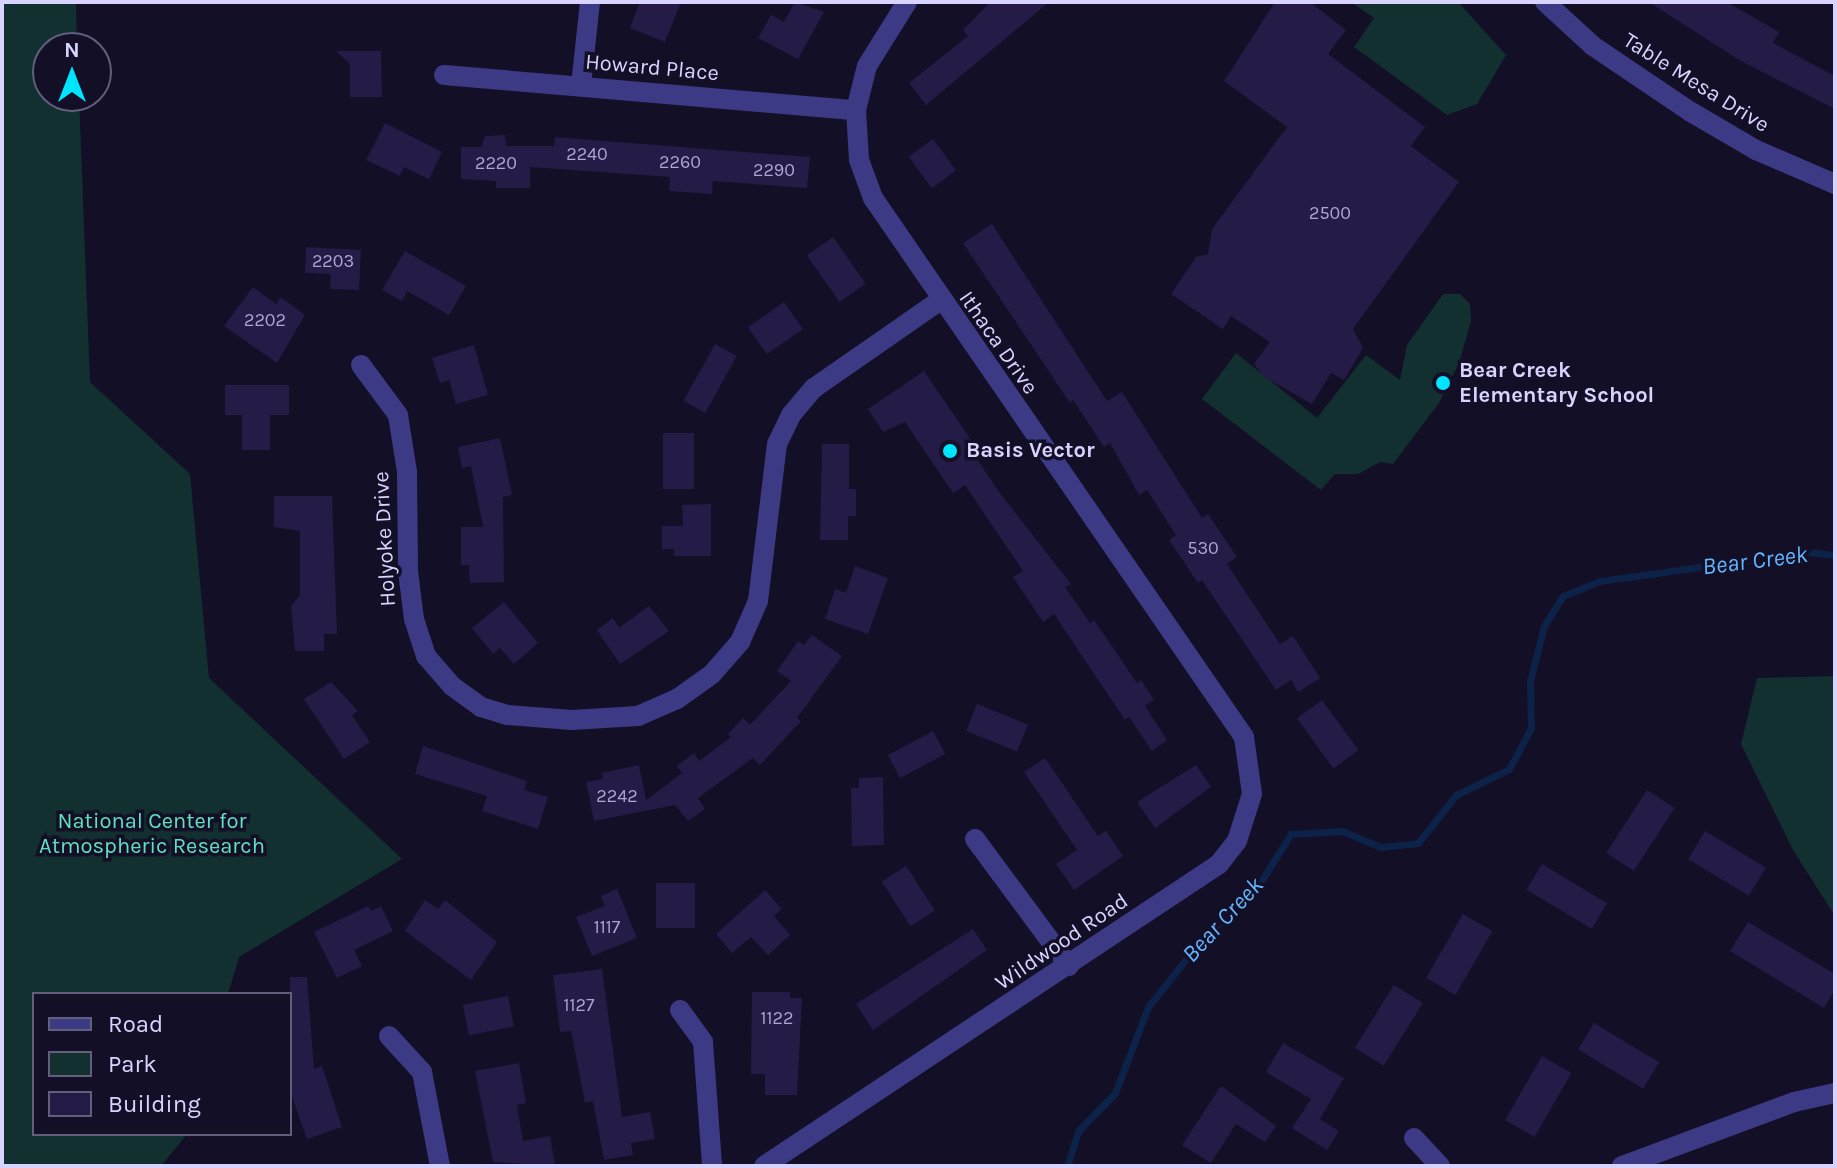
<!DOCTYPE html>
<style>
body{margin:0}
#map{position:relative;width:1837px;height:1168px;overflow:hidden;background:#130f26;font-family:Karla,sans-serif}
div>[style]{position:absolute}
.green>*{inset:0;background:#12302f}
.stream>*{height:7px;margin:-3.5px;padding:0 3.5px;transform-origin:3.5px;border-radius:3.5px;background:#0c2248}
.building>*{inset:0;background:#241b47;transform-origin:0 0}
.minor>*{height:20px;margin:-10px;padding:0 10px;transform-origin:10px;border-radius:10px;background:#3d3a85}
.dots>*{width:22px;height:22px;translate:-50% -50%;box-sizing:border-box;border:4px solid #130f26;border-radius:50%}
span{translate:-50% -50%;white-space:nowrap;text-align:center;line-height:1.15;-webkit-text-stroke:7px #130f26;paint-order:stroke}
.number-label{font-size:18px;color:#aca6d1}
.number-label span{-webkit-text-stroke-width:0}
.street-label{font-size:22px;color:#d9d4ff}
.poi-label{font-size:22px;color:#d9d4ff;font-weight:700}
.left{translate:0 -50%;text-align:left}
.park-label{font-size:22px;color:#5fe0c0}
.water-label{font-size:24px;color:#62b6ff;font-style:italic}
.frame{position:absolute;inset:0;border:4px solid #d9d4ff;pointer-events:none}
.legend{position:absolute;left:32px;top:992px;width:260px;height:144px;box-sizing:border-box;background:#130f26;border:2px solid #625e7d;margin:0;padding:10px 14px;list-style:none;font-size:24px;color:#d9d4ff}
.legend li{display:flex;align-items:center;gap:16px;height:40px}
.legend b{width:40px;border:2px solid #625e7d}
.north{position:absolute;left:32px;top:32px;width:80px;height:80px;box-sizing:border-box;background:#130f26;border:2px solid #625e7d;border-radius:50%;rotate:0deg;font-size:22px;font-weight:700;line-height:32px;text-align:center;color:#d9d4ff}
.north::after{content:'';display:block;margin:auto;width:28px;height:36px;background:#00e5ff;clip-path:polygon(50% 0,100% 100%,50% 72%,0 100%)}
</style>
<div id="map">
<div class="green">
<div style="clip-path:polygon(2px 2px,76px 2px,77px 48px,48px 48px,48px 96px,79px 96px,90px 382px,190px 474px,209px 678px,402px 859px,239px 957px,228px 994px,34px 994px,34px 1134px,187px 1134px,161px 1166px,2px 1166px)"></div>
<div style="clip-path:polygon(1351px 2px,1458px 2px,1506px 55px,1477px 104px,1447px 115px,1354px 47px,1374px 18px)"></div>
<div style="clip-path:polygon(1443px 294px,1460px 294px,1470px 304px,1471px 321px,1459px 363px,1439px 403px,1393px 464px,1380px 462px,1358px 474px,1335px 474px,1321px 490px,1202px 399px,1236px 353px,1317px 418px,1366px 355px,1400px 380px,1407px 345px)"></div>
<div style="clip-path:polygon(1835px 676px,1835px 916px,1793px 850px,1741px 744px,1757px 678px)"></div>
</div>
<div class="stream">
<div style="left:1067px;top:1166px;width:38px;rotate:-72deg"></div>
<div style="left:1079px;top:1130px;width:52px;rotate:-45.8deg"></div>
<div style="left:1115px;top:1093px;width:92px;rotate:-69deg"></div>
<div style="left:1148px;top:1007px;width:92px;rotate:-51.6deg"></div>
<div style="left:1205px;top:935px;width:63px;rotate:-40.5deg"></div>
<div style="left:1253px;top:894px;width:71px;rotate:-57.7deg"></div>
<div style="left:1291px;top:834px;width:51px;rotate:-3.4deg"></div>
<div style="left:1342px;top:831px;width:42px;rotate:22.3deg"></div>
<div style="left:1381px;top:847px;width:37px;rotate:-6deg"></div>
<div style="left:1418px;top:843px;width:61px;rotate:-51.6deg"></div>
<div style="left:1456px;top:795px;width:59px;rotate:-26.1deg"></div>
<div style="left:1509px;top:769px;width:47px;rotate:-61.8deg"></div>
<div style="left:1531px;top:728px;width:47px;rotate:-91.2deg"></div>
<div style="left:1530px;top:681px;width:57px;rotate:-75.7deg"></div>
<div style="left:1544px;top:626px;width:36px;rotate:-58deg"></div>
<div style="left:1563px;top:596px;width:40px;rotate:-22deg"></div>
<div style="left:1600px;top:581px;width:209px;rotate:-8deg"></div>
<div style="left:1807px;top:552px;width:28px;rotate:6deg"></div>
</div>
<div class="building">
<div style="clip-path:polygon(640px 2px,681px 2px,665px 42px,630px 28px)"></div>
<div style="clip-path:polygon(795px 2px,824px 12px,798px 59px,758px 38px,771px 15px,784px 22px)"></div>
<div style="clip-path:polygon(990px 2px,1049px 2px,926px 105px,909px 83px,968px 36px,963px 30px)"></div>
<div style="clip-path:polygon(1275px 2px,1310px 2px,1346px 30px,1328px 54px,1425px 127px,1411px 146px,1459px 182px,1353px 329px,1363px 348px,1344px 380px,1331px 373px,1312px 404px,1263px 376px,1254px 364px,1270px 342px,1231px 316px,1223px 329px,1171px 294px,1196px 257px,1208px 254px,1212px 229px,1287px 127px,1224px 81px)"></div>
<div style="clip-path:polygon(1649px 2px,1727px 2px,1779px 32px,1773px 43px,1835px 76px,1835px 109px,1739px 60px)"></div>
<div style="clip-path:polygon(336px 51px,381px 51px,382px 97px,350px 97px,350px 64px)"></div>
<div style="clip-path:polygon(385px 123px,442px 152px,429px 179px,404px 167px,400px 176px,366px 160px)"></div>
<div style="clip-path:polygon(505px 135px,506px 146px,554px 146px,555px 137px,810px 157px,807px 188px,713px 181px,712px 194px,669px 191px,670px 177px,530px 167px,530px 188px,496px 188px,496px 181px,461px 179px,461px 147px,481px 147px,485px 136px)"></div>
<div style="left:933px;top:139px;width:39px;height:30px;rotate:54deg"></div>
<div style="clip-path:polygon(992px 224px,1107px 401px,1122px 392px,1202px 518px,1208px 514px,1237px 557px,1227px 564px,1280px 644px,1293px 636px,1320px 678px,1298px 692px,1291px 680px,1276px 690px,1202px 580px,1198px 583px,1169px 540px,1176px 535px,1147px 490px,1139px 495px,1110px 443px,1104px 447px,1073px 400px,1070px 403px,963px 243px)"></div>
<div style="left:833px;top:237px;width:57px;height:32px;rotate:55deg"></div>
<div style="clip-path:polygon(306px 247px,361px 250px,359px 290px,330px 289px,331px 274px,305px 273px)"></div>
<div style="clip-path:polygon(405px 251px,466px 286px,449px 315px,407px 291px,402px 301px,382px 290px)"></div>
<div style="clip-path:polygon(253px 287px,276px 304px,281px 297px,305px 315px,277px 363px,224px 326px)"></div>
<div style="left:784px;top:302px;width:33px;height:44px;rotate:55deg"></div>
<div style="left:715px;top:344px;width:25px;height:65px;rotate:29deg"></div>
<div style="clip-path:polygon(474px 345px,488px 395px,456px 404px,449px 380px,440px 383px,432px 358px)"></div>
<div style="clip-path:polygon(924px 371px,982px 456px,977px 459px,999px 492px,1071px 584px,1065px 587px,1090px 623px,1094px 620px,1137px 683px,1141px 680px,1154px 700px,1145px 706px,1167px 740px,1152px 751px,1129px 717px,1125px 720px,1054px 614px,1043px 622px,1013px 577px,1023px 571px,965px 485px,953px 493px,905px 422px,883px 432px,868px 409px)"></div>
<div style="clip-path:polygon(225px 385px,289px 385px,289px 415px,270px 415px,270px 450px,242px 450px,242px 415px,225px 415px)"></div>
<div style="left:663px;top:433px;width:31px;height:56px"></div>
<div style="clip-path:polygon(500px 438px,512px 495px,503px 497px,504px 582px,470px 583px,469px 565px,461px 565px,461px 527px,483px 527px,471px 466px,462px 468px,458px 447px)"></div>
<div style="clip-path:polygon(822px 444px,849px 444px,849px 489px,856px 489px,856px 516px,848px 516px,848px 540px,820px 540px)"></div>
<div style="clip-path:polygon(274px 496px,332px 496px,337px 634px,324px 634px,324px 651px,295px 651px,291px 606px,300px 595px,300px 531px,274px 527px)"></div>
<div style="clip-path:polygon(711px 504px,711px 556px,674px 556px,674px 549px,662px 549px,662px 526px,683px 526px,682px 505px)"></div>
<div style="clip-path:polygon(855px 566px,888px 578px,868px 634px,825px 619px,835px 589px,846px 593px)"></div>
<div style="clip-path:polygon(504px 602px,538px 643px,514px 664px,500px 648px,493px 654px,472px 628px)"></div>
<div style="clip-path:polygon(649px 606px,669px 631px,620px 664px,597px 630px,613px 618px,619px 628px)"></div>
<div style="clip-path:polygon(812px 635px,842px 656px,797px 718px,801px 721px,760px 765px,753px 758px,698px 798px,705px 809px,688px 821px,675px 805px,594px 821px,586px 782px,603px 779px,602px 773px,639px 765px,646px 800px,682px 773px,677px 766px,694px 753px,699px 761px,731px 737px,728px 734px,743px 718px,750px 725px,791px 681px,777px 671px,798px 641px,804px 645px)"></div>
<div style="clip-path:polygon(331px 682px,358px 711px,352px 715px,370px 742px,344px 759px,304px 699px)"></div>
<div style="left:1322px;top:700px;width:62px;height:31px;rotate:54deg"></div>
<div style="left:977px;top:704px;width:55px;height:29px;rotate:22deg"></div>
<div style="left:933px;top:731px;width:26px;height:51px;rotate:62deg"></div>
<div style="clip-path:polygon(423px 746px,527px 781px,524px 790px,548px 797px,538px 829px,482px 811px,487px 796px,415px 774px)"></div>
<div style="clip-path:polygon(1045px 758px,1098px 836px,1106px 831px,1123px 856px,1074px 890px,1056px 864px,1077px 850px,1024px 772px)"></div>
<div style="clip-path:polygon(1196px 765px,1211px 787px,1155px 828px,1137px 802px)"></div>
<div style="clip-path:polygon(883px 777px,884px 845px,852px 846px,851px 788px,859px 788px,859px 778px)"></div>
<div style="left:1647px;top:790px;width:33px;height:75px;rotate:33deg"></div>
<div style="left:1705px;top:831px;width:71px;height:33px;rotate:31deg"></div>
<div style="left:1542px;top:864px;width:76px;height:30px;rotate:31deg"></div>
<div style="left:906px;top:866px;width:53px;height:29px;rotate:57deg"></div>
<div style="left:656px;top:883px;width:39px;height:45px"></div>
<div style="clip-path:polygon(617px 889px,637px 938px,592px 956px,576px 917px,605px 906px,601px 896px)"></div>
<div style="clip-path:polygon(765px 890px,782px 909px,774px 916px,790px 935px,768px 955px,751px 937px,732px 953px,716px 934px)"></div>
<div style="clip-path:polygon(425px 900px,438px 909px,445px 900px,497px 942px,471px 980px,405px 931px)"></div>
<div style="clip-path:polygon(368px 906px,371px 911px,381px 906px,393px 931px,354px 950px,362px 966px,337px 978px,314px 932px)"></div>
<div style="left:1463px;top:914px;width:34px;height:74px;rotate:30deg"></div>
<div style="clip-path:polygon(1748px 922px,1835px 974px,1835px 989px,1824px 1008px,1730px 951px)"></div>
<div style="clip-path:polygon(973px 929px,987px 950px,873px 1030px,856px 1004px)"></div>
<div style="clip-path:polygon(602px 969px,622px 1117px,650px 1112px,655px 1139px,631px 1143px,633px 1155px,604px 1160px,593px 1101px,585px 1103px,571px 1031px,560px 1032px,553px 975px)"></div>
<div style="clip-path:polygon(290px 977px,307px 977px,314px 1069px,322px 1066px,342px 1127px,307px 1139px,290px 1091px)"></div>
<div style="left:1394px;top:985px;width:34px;height:74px;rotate:32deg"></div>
<div style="clip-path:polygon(752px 992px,790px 992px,790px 998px,802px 998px,797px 1095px,765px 1095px,765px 1074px,751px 1074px)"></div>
<div style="left:508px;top:996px;width:31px;height:46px;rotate:79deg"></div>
<div style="left:1594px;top:1023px;width:76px;height:31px;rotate:31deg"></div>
<div style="clip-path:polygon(1283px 1043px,1344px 1078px,1320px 1119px,1339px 1131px,1327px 1150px,1292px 1128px,1311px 1099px,1266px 1072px)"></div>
<div style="left:1542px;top:1056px;width:34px;height:74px;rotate:30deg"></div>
<div style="clip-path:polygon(519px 1063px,526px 1103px,517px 1105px,523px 1141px,550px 1136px,555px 1166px,493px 1162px,475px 1071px)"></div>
<div style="clip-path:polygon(1221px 1086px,1276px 1126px,1265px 1142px,1236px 1124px,1211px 1163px,1182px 1145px)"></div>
</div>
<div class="minor">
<div style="left:1545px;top:2px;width:65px;rotate:42.5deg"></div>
<div style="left:1593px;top:46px;width:118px;rotate:34deg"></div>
<div style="left:1691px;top:112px;width:75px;rotate:30.3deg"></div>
<div style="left:1756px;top:150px;width:86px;rotate:23.3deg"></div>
<div style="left:444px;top:75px;width:413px;rotate:4.9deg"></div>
<div style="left:581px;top:85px;width:83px;rotate:-83.8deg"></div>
<div style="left:361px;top:365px;width:62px;rotate:53.5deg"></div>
<div style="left:398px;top:415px;width:58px;rotate:81deg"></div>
<div style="left:407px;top:472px;width:99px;rotate:89.4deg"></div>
<div style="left:408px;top:571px;width:48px;rotate:82.9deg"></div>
<div style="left:414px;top:619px;width:39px;rotate:72deg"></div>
<div style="left:426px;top:656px;width:40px;rotate:49deg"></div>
<div style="left:452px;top:686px;width:36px;rotate:36deg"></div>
<div style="left:481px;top:707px;width:27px;rotate:17deg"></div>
<div style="left:507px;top:715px;width:65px;rotate:4.4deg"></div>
<div style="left:572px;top:720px;width:66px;rotate:-3.5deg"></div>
<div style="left:638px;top:716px;width:43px;rotate:-23.6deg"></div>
<div style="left:677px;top:699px;width:43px;rotate:-35.5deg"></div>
<div style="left:712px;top:674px;width:43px;rotate:-48.8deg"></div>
<div style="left:740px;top:642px;width:45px;rotate:-66.3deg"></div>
<div style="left:758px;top:601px;width:158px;rotate:-83.1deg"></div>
<div style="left:777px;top:444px;width:32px;rotate:-64deg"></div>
<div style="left:791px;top:415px;width:35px;rotate:-50deg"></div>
<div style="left:814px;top:388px;width:152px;rotate:-34.8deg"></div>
<div style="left:975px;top:839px;width:158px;rotate:53.5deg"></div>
<div style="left:680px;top:1010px;width:39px;rotate:54deg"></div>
<div style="left:703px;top:1042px;width:124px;rotate:85.8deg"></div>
<div style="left:389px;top:1036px;width:49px;rotate:47.5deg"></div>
<div style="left:422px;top:1072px;width:96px;rotate:79.2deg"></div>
<div style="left:1414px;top:1138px;width:38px;rotate:47deg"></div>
<div style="left:764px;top:1166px;width:546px;rotate:-33.57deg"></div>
<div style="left:1219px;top:864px;width:29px;rotate:-52deg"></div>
<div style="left:1237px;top:841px;width:49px;rotate:-72.3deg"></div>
<div style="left:1252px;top:794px;width:58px;rotate:-98deg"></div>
<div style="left:1244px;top:737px;width:654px;rotate:-124.54deg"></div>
<div style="left:873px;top:198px;width:40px;rotate:-110.2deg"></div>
<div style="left:859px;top:160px;width:50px;rotate:-93.4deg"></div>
<div style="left:856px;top:110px;width:45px;rotate:-76deg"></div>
<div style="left:867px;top:66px;width:75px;rotate:-58deg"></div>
<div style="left:1622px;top:1166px;width:184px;rotate:-20.4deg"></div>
<div style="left:1794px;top:1102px;width:42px;rotate:-12.4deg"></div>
</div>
<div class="dots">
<div style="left:1443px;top:383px;background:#00e5ff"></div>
<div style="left:950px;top:451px;background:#00e5ff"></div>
</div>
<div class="number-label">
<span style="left:587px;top:154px">2240</span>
<span style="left:680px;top:162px">2260</span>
<span style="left:496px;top:163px">2220</span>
<span style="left:774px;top:170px">2290</span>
<span style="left:1330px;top:213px">2500</span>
<span style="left:333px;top:261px">2203</span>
<span style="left:265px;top:320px">2202</span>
<span style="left:1203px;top:548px">530</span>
<span style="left:617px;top:796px">2242</span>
<span style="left:607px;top:927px">1117</span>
<span style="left:579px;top:1005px">1127</span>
<span style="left:777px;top:1018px">1122</span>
</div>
<div class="street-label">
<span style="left:652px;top:68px;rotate:5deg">Howard Place</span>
<span style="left:1696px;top:83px;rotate:32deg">Table Mesa Drive</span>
<span style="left:998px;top:343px;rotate:55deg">Ithaca Drive</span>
<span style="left:385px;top:539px;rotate:-93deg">Holyoke Drive</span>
<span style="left:1062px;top:942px;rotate:-34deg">Wildwood Road</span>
</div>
<div class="poi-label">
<span class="left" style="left:1459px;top:383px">Bear Creek<br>Elementary School</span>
<span class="left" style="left:966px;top:451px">Basis Vector</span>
</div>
<div class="park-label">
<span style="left:152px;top:834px">National Center for<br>Atmospheric Research</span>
</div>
<div class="water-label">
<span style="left:1755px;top:561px;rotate:-7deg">Bear Creek</span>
<span style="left:1223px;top:920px;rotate:-47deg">Bear Creek</span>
</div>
<div class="frame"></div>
<ul class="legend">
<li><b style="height:10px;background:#3d3a85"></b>Road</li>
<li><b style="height:22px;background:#12302f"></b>Park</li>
<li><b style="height:22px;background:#241b47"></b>Building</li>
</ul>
<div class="north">N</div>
</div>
